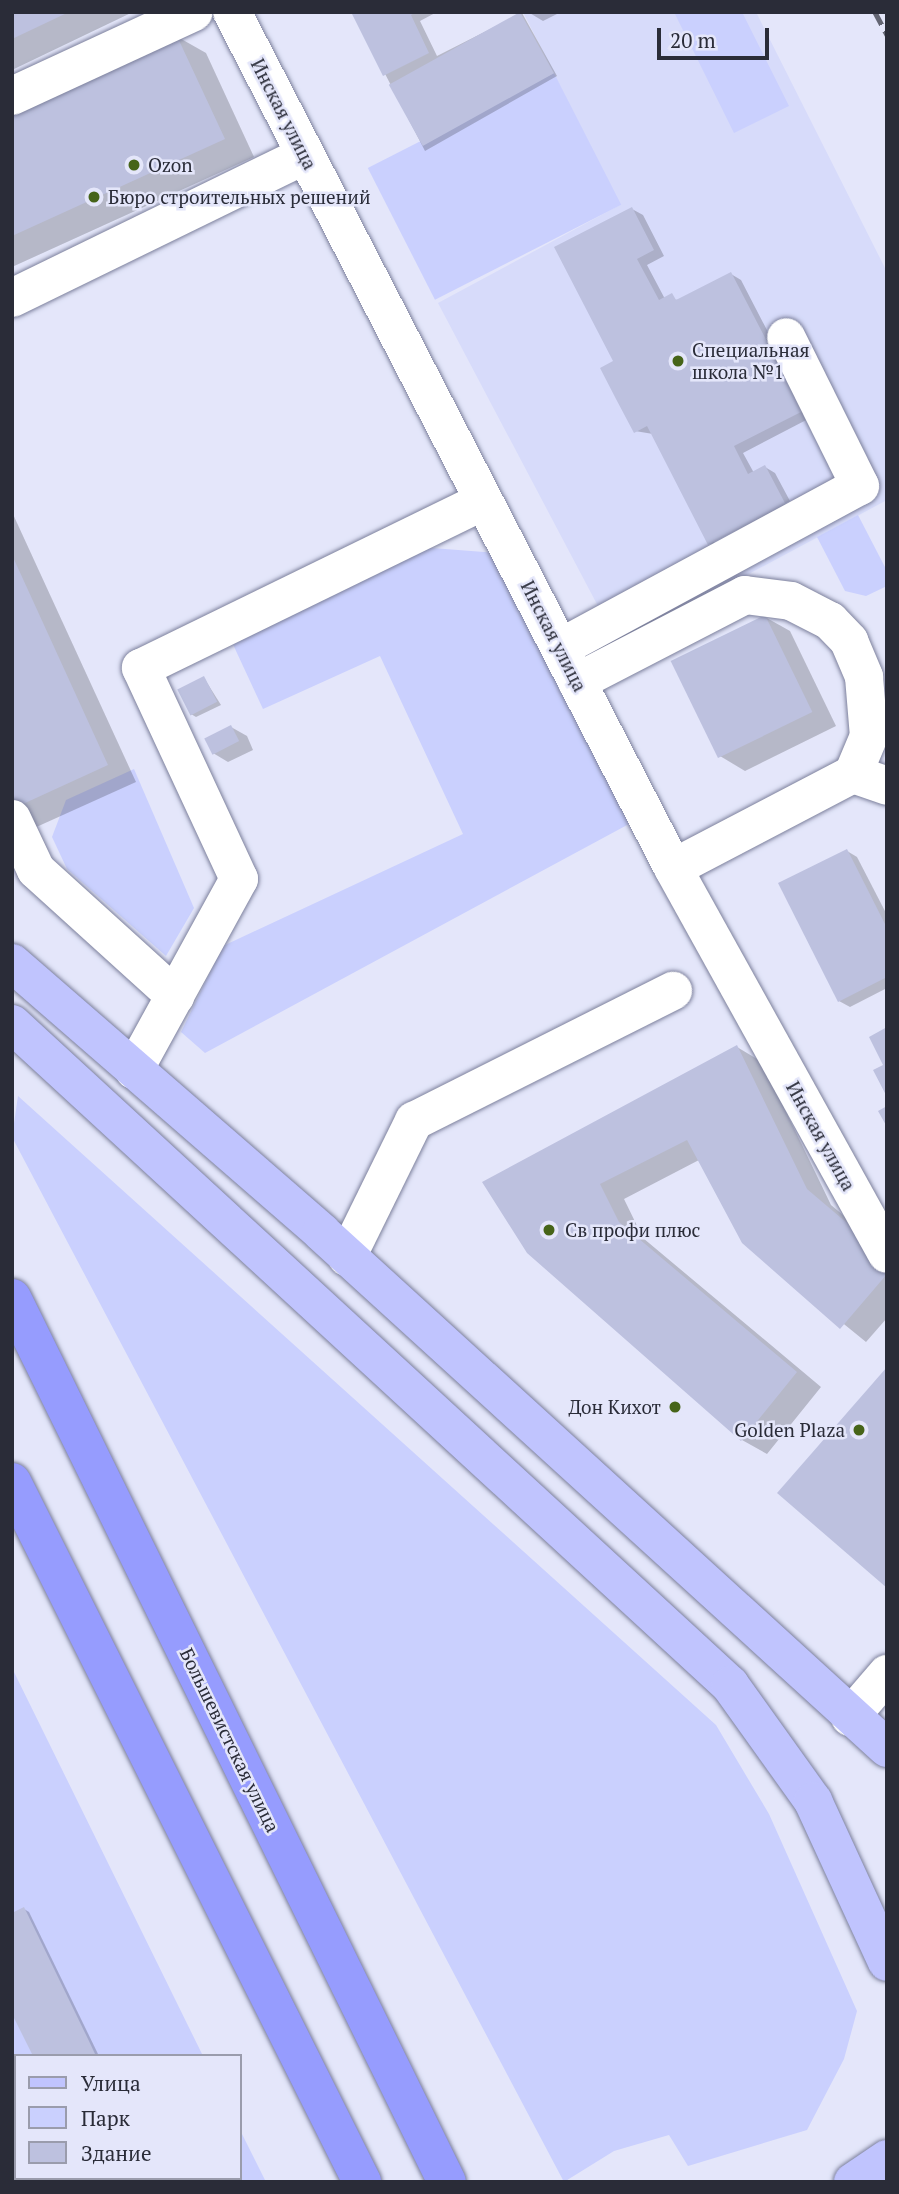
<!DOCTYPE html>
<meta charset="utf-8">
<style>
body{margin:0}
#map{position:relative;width:899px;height:2194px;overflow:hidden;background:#e4e6fa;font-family:"PT Serif",serif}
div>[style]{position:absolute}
.built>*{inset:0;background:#d7dbfa}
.green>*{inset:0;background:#cad0fe;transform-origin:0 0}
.shadow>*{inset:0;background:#0003}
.building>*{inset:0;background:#bdc1df;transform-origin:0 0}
.roads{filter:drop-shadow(0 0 2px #7c809c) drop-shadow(0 0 2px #7c809c)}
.minor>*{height:38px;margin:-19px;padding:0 19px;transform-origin:19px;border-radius:19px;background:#fff}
.major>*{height:38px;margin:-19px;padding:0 19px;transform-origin:19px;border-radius:19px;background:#c0c4fe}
.highway>*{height:38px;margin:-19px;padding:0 19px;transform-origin:19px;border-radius:19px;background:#969cfe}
.rail>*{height:5px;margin-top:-2.5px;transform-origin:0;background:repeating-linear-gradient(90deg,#636573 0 14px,transparent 0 21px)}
.dots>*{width:19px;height:19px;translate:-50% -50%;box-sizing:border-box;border:4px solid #e4e6fa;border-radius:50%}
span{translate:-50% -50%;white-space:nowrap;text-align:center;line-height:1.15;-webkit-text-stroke:5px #e4e6fa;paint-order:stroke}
.street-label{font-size:19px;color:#2a2c38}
.poi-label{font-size:19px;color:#2a2c38}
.left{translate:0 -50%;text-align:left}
.right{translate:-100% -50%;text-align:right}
.frame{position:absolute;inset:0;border:14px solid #2a2c38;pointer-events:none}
.legend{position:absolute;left:14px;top:2054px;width:228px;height:126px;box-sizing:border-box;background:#e4e6fa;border:2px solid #9a9cac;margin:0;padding:9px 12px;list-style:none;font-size:21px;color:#2a2c38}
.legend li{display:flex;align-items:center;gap:14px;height:35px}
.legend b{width:35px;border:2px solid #9a9cac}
.scale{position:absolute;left:657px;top:28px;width:112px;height:32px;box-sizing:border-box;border:4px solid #2a2c38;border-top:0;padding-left:9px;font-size:21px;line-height:24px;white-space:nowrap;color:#2a2c38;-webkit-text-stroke:5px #e4e6fa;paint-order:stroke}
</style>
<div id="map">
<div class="built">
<div style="clip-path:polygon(523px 12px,756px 12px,887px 272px,887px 500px,618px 644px,438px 303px,620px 205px)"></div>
</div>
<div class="green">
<div style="clip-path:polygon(674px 12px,742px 12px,789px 106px,734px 133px)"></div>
<div style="left:554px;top:73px;width:148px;height:209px;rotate:63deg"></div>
<div style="clip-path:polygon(858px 515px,887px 571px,887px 586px,866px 596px,845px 591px,817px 537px)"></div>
<div style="clip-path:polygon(419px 547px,497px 553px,629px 824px,205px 1053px,181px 1032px,223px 946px,463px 834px,380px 656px,263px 709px,230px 638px)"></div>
<div style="clip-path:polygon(134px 769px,194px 908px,166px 956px,67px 869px,52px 837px,66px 800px)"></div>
<div style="clip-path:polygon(18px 1096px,716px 1725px,769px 1814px,857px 2011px,844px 2059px,807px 2130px,688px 2166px,669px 2135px,614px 2151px,564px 2182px,12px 1137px)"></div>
<div style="clip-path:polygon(12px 1668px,203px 2056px,16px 2056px,16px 2178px,240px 2178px,240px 2130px,266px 2182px,12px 2182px)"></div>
</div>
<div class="shadow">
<div style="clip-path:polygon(12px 12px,133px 12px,12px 70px)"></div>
<div style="clip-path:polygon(353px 12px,437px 12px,420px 21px,437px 56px,522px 13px,557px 76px,425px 151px)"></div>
<div style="clip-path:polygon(528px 12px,561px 12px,543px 21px)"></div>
<div style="clip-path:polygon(176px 36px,206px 53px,254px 157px,12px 267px,12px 111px)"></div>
<div style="clip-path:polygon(632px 209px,643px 215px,664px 256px,647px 265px,665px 299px,680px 300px,731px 274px,741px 280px,812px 417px,743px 453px,754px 473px,765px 467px,775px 473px,790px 501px,713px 541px,720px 550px,710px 544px,653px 434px,635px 431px,615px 362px)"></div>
<div style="clip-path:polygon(12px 512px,136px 782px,12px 838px)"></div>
<div style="clip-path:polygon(765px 617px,790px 631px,836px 726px,745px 771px,720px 756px)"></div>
<div style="clip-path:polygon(204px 678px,221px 705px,196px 717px,191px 714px)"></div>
<div style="clip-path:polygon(231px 727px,247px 736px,253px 750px,228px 762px,213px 753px)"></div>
<div style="clip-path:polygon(847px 851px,857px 857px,887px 915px,887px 988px,850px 1007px,839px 1001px)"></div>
<div style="clip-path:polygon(737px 1047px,762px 1062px,831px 1205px,887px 1252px,887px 1318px,866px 1342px,743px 1242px,699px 1160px,624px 1199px,643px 1238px,821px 1387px,767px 1454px,742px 1440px,528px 1252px)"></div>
<div style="clip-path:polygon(24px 1909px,29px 1912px,99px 2056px,34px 2056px)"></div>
<div style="clip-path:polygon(94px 2178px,111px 2178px,104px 2182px)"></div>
</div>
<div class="building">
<div style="clip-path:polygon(12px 12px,69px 12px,12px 39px)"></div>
<div style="clip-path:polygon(351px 12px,416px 12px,411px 15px,429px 53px,383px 76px)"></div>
<div style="left:520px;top:12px;width:70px;height:150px;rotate:61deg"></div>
<div style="clip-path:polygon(176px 34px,225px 139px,12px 236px,12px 108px)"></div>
<div style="clip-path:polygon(632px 207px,654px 250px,637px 259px,659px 300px,672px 293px,676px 300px,731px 272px,803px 411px,734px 446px,748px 474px,765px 465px,786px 505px,708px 545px,647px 426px,634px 433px,616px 399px,600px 368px,613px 361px,554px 247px)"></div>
<div style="clip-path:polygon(12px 555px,108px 765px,12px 809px)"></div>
<div style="left:765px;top:615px;width:108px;height:105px;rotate:64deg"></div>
<div style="left:204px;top:676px;width:29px;height:30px;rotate:63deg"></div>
<div style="left:231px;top:725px;width:18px;height:30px;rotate:63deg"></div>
<div style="clip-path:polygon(847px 849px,887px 928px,887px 977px,838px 1002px,778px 883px)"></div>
<div style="clip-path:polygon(887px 1027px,887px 1097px,873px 1070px,883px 1065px,869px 1037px)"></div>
<div style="clip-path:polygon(737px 1045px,807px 1189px,887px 1257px,887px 1274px,840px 1329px,742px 1243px,687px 1140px,600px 1184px,619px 1222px,797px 1372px,741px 1441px,527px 1253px,482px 1182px)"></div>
<div style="clip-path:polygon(887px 1106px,887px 1127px,878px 1111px)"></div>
<div style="clip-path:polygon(887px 1367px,887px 1588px,777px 1493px)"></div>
<div style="clip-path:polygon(24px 1907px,88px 2039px,96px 2056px,33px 2056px,12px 2014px,12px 1913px)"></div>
</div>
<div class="roads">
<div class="minor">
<div style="left:232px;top:12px;width:963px;rotate:62.74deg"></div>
<div style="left:673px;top:868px;width:441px;rotate:61deg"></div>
<div style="left:12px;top:96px;width:200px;rotate:-24.8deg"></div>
<div style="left:12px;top:298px;width:326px;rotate:-26deg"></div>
<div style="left:560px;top:648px;width:341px;rotate:-28.4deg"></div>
<div style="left:860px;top:486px;width:166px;rotate:-116.4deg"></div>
<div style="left:577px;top:682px;width:189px;rotate:-27.4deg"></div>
<div style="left:745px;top:595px;width:46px;rotate:7.4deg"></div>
<div style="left:791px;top:601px;width:44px;rotate:27.1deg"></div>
<div style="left:830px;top:621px;width:28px;rotate:46deg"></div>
<div style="left:849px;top:641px;width:39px;rotate:67deg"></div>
<div style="left:864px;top:677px;width:59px;rotate:85.2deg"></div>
<div style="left:869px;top:736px;width:41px;rotate:112.8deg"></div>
<div style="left:853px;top:774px;width:203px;rotate:152.4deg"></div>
<div style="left:853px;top:774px;width:36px;rotate:19deg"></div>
<div style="left:12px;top:819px;width:56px;rotate:64.8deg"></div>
<div style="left:36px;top:870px;width:188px;rotate:42.2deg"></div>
<div style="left:134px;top:1070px;width:218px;rotate:-61.2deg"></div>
<div style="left:239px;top:879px;width:233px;rotate:-114.9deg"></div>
<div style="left:141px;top:668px;width:381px;rotate:-26deg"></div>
<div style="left:347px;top:1257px;width:152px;rotate:-63.8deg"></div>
<div style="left:414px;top:1121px;width:290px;rotate:-26.7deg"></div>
<div style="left:850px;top:1717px;width:57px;rotate:-49.3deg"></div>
</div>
<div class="major">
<div style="left:12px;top:963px;width:410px;rotate:41deg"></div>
<div style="left:321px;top:1232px;width:766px;rotate:42.35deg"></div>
<div style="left:12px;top:1024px;width:976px;rotate:42.63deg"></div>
<div style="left:730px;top:1685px;width:143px;rotate:54.4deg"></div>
<div style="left:813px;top:1801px;width:177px;rotate:65.3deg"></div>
<div style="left:853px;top:2182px;width:41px;rotate:-34.1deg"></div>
</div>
<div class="highway">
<div style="left:12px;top:1298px;width:985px;rotate:63.8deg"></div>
<div style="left:12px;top:1482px;width:783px;rotate:63.43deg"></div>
</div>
</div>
<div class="rail">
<div style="left:875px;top:12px;width:26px;rotate:62deg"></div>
</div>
<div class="dots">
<div style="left:134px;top:165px;background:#466419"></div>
<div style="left:94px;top:197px;background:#466419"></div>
<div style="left:678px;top:361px;background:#466419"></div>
<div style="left:549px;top:1230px;background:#466419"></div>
<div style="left:675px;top:1407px;background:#466419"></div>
<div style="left:859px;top:1430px;background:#466419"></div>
</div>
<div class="street-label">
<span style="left:284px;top:114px;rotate:63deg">Инская улица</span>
<span style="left:554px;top:636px;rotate:63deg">Инская улица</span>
<span style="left:821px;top:1136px;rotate:61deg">Инская улица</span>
<span style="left:230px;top:1740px;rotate:64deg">Большевистская улица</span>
</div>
<div class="poi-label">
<span class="left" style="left:148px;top:165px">Ozon</span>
<span class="left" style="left:108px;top:197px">Бюро строительных решений</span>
<span class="left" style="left:692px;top:361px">Специальная<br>школа №1</span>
<span class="left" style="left:565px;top:1230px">Св профи плюс</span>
<span class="right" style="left:661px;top:1407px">Дон Кихот</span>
<span class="right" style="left:845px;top:1430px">Golden Plaza</span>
</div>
<div class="frame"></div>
<ul class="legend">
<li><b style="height:9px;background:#c0c4fe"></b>Улица</li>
<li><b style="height:19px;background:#cad0fe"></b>Парк</li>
<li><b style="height:19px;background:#bdc1df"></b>Здание</li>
</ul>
<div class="scale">20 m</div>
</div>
